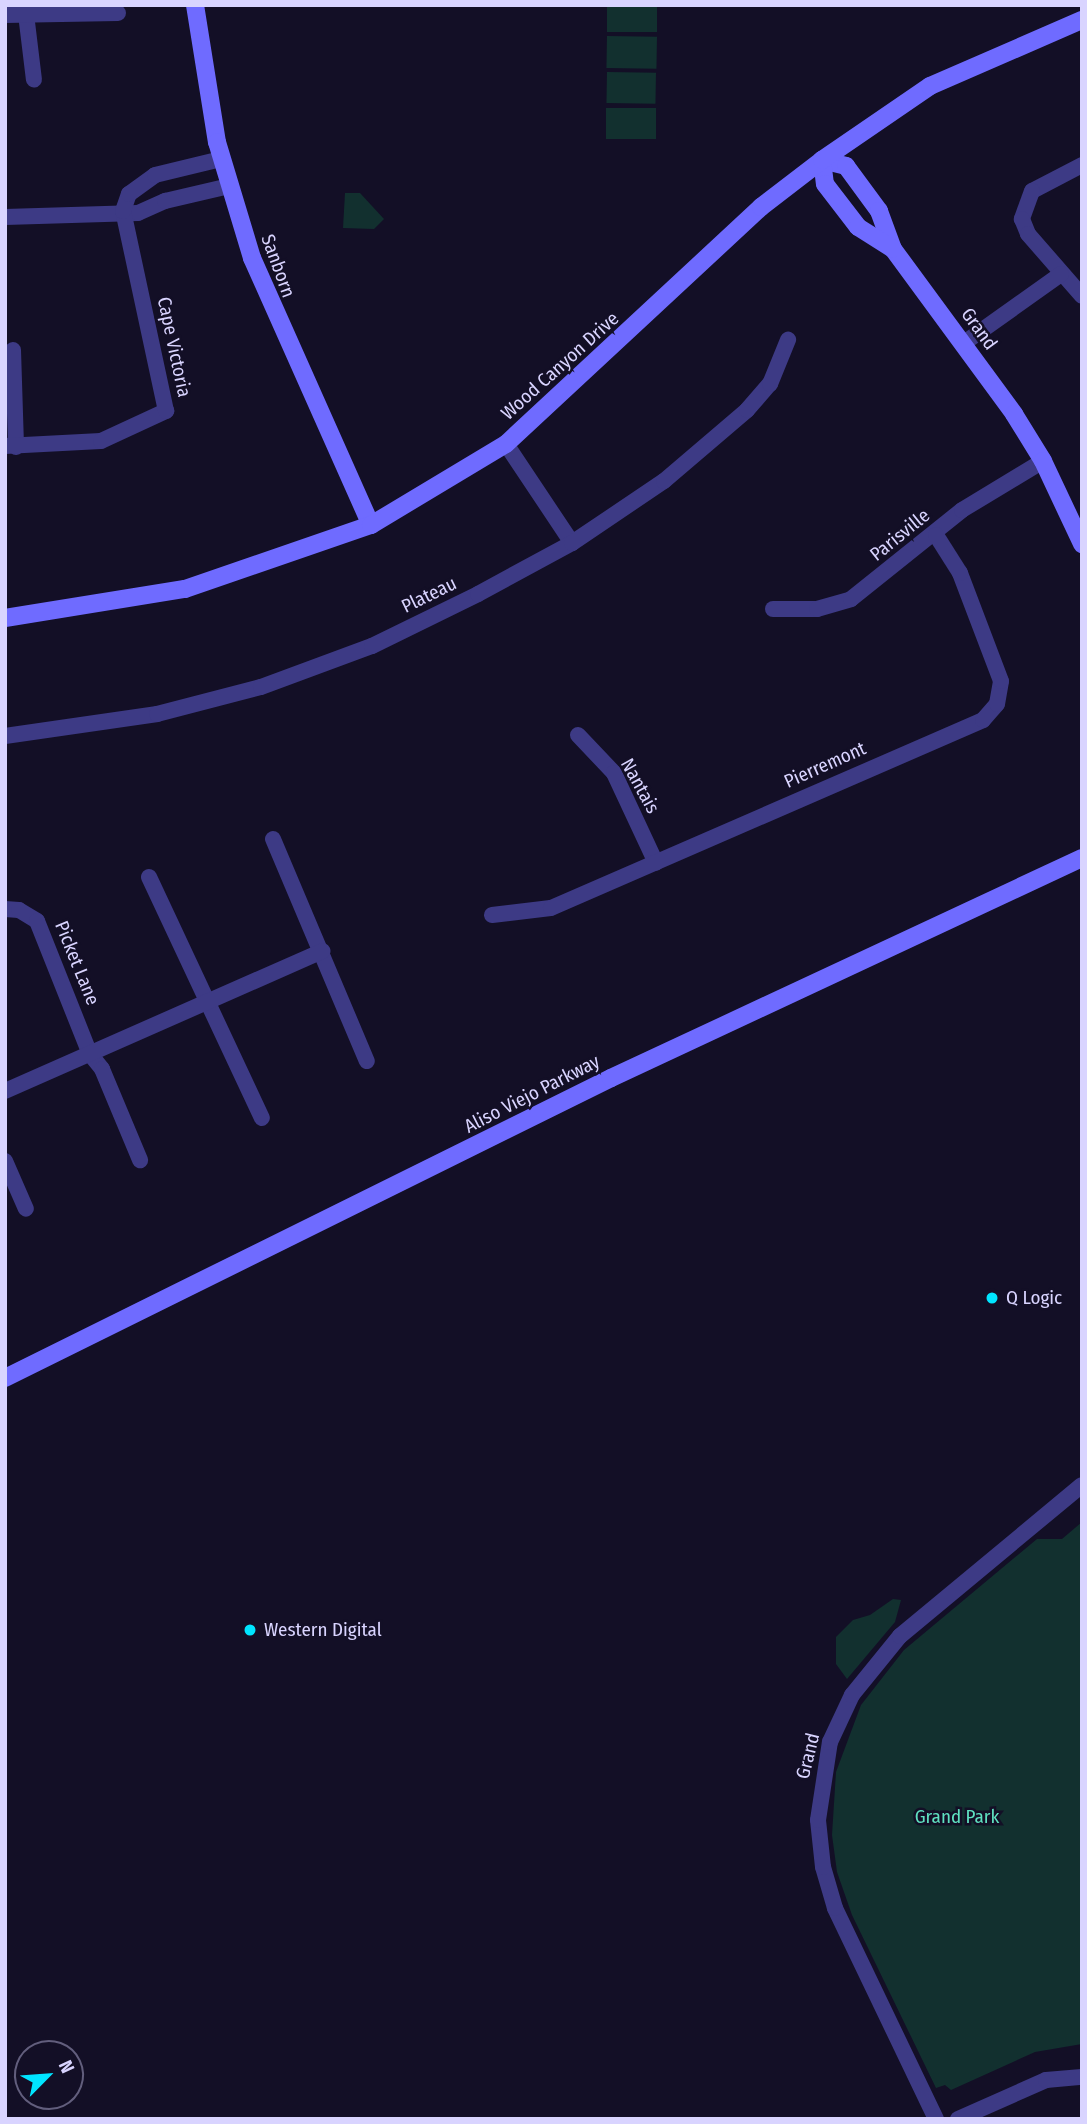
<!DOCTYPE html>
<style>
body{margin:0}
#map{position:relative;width:1087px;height:2124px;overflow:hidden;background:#130f26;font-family:"Fira Sans Condensed",sans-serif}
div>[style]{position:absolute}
.green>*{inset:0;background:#12302f;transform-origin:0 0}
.street>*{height:16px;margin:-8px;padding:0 8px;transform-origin:8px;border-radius:8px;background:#3d3a85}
.secondary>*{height:18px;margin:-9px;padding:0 9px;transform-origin:9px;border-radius:9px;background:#6f6bff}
.dots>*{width:19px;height:19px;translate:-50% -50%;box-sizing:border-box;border:4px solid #130f26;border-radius:50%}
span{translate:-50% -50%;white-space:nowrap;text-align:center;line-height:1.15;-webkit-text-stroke:5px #130f26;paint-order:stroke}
.street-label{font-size:19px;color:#d9d4ff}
.poi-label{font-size:19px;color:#d9d4ff}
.left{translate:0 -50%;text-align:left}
.park-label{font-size:19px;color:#5fe0c0}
.frame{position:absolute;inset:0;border:7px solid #d9d4ff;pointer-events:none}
.north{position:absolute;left:14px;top:2040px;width:70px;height:70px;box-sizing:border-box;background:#130f26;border:2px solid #625e7d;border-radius:50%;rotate:65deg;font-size:19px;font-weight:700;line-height:28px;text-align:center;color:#d9d4ff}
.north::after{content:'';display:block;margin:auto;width:24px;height:32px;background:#00e5ff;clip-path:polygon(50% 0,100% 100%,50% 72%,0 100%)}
</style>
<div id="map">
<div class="green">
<div style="left:607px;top:5px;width:50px;height:27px"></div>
<div style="left:607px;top:36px;width:50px;height:32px;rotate:1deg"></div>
<div style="left:607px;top:72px;width:49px;height:31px;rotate:1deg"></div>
<div style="left:606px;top:108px;width:50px;height:31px"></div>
<div style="clip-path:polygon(345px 193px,360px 193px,384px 219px,374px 229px,343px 228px)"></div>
<div style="clip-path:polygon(1082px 1522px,1082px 2044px,1035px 2052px,951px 2090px,945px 2085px,936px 2088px,852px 1915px,837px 1872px,832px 1835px,836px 1772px,861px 1705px,904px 1650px,1037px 1539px,1062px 1539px)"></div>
<div style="clip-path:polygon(893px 1599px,901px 1600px,895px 1622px,847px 1679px,836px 1664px,836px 1637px,853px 1620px,870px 1615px)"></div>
</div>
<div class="street">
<div style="left:26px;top:14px;width:66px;rotate:83.1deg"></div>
<div style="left:5px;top:15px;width:113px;rotate:-1deg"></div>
<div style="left:1082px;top:165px;width:56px;rotate:152.5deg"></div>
<div style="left:1032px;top:191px;width:30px;rotate:110deg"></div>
<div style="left:1022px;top:219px;width:16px;rotate:68deg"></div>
<div style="left:1028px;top:234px;width:82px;rotate:48.9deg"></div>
<div style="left:5px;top:217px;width:133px;rotate:-1.7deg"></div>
<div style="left:138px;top:213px;width:30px;rotate:-24deg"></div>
<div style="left:165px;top:201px;width:66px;rotate:-13.2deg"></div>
<div style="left:964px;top:343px;width:119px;rotate:-35.4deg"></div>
<div style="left:13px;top:350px;width:97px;rotate:88.2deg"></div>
<div style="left:506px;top:444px;width:119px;rotate:56.3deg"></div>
<div style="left:5px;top:446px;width:96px;rotate:-3deg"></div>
<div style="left:101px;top:441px;width:72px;rotate:-24.8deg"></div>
<div style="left:166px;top:411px;width:205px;rotate:-102.1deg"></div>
<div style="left:123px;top:211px;width:18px;rotate:-71deg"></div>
<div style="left:129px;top:194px;width:32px;rotate:-36deg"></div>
<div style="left:155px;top:175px;width:68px;rotate:-13.6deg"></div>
<div style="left:773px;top:609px;width:44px"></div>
<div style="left:817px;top:609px;width:35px;rotate:-16deg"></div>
<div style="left:851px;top:599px;width:142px;rotate:-38.7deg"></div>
<div style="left:962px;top:510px;width:95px;rotate:-31.2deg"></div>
<div style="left:578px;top:735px;width:52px;rotate:46.5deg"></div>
<div style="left:614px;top:773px;width:99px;rotate:65deg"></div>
<div style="left:5px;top:736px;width:154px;rotate:-8.2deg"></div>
<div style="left:157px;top:714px;width:107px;rotate:-14.6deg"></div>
<div style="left:261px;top:687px;width:118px;rotate:-20.3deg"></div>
<div style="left:372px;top:646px;width:118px;rotate:-26.1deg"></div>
<div style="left:478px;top:594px;width:107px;rotate:-28.5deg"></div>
<div style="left:572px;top:543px;width:111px;rotate:-34deg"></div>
<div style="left:664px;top:481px;width:109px;rotate:-40.5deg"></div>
<div style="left:747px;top:410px;width:35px;rotate:-49deg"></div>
<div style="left:770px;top:384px;width:48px;rotate:-67.8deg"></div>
<div style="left:273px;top:839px;width:241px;rotate:67.1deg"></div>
<div style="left:149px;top:877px;width:266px;rotate:64.9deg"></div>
<div style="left:5px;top:909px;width:14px;rotate:4deg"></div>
<div style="left:19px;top:910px;width:21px;rotate:31deg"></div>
<div style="left:37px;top:921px;width:143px;rotate:68.3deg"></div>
<div style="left:90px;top:1054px;width:19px;rotate:51deg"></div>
<div style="left:102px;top:1069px;width:99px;rotate:67.3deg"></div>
<div style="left:492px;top:915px;width:59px;rotate:-6.8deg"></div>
<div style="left:551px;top:908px;width:471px;rotate:-23.5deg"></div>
<div style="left:983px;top:720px;width:21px;rotate:-49deg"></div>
<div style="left:997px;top:704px;width:23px;rotate:-80deg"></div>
<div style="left:1001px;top:681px;width:116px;rotate:-110.8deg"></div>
<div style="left:960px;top:573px;width:45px;rotate:-122.3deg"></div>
<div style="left:5px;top:1091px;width:347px;rotate:-23.8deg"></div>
<div style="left:5px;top:1161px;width:52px;rotate:66.4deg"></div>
<div style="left:936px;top:2119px;width:234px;rotate:-115.6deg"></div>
<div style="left:835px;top:1908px;width:43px;rotate:-106.3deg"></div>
<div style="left:823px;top:1867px;width:47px;rotate:-96.1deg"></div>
<div style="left:818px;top:1820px;width:79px;rotate:-81.3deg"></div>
<div style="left:830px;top:1742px;width:52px;rotate:-64.9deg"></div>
<div style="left:852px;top:1695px;width:76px;rotate:-50.9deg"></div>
<div style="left:900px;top:1636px;width:236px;rotate:-39.7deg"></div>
<div style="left:958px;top:2119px;width:96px;rotate:-23.9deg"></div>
<div style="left:1046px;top:2080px;width:36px;rotate:-5deg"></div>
</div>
<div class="secondary">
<div style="left:195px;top:5px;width:139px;rotate:80.9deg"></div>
<div style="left:217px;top:142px;width:121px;rotate:73.2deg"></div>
<div style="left:252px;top:258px;width:292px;rotate:66deg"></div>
<div style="left:822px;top:160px;width:25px;rotate:14deg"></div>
<div style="left:846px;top:166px;width:56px;rotate:53.7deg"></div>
<div style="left:879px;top:211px;width:40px;rotate:69.8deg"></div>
<div style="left:893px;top:249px;width:205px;rotate:53.7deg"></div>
<div style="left:1014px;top:414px;width:55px;rotate:58.3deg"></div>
<div style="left:1043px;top:461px;width:92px;rotate:64.8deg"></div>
<div style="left:822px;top:160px;width:24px;rotate:83deg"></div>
<div style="left:825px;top:184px;width:54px;rotate:52.5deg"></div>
<div style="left:858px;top:227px;width:41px;rotate:32.2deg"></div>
<div style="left:5px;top:618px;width:182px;rotate:-9.2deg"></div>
<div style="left:185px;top:589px;width:197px;rotate:-19deg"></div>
<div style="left:371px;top:525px;width:157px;rotate:-31deg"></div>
<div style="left:506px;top:444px;width:348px;rotate:-42.9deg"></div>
<div style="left:761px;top:207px;width:77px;rotate:-37.6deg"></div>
<div style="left:822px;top:160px;width:131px;rotate:-34.4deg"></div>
<div style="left:930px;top:86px;width:166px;rotate:-23.5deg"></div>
<div style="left:5px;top:1378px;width:676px;rotate:-26.34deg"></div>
<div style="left:611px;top:1078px;width:520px;rotate:-25.04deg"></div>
</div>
<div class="dots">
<div style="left:992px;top:1298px;background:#00e5ff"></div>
<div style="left:250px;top:1630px;background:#00e5ff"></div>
</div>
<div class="street-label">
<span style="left:278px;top:266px;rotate:70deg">Sanborn</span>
<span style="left:979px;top:329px;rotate:54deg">Grand</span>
<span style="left:174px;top:347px;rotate:78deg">Cape Victoria</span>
<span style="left:560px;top:366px;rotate:-42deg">Wood Canyon Drive</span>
<span style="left:900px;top:535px;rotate:-39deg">Parisville</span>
<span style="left:429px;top:595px;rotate:-26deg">Plateau</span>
<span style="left:825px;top:765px;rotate:-24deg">Pierremont</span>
<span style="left:640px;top:786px;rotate:61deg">Nantais</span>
<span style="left:77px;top:963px;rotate:68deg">Picket Lane</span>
<span style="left:532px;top:1094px;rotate:-27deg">Aliso Viejo Parkway</span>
<span style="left:808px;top:1756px;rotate:-76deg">Grand</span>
</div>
<div class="poi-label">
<span class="left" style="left:1006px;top:1298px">Q Logic</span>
<span class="left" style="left:264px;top:1630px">Western Digital</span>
</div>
<div class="park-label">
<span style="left:957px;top:1817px">Grand Park</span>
</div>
<div class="frame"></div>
<div class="north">N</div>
</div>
